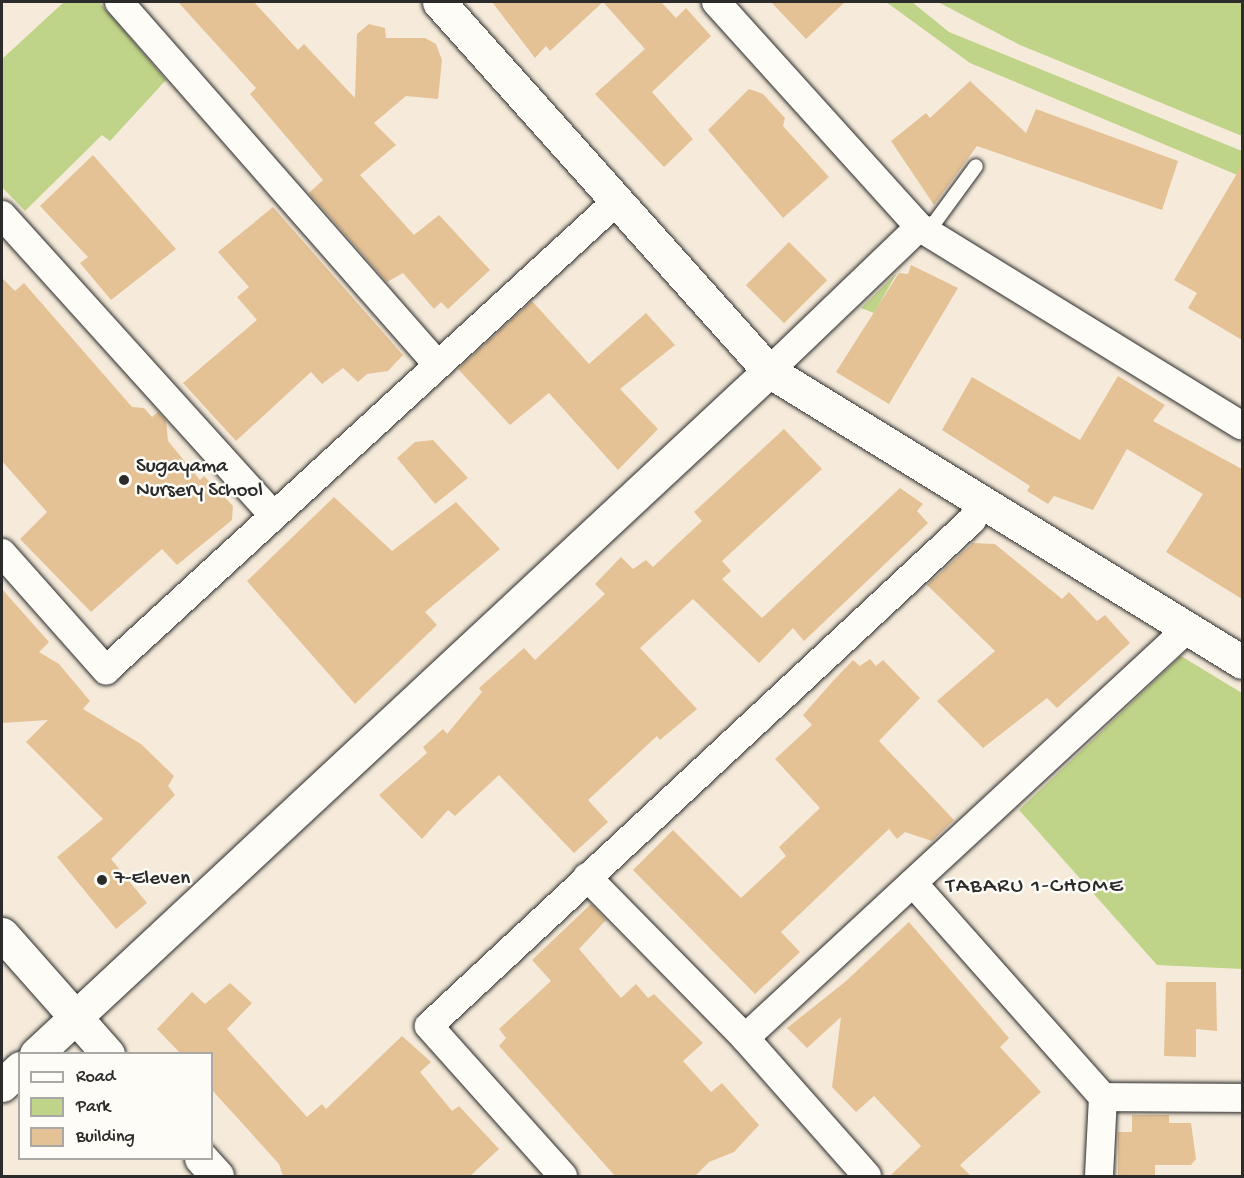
<!DOCTYPE html>
<style>
body{margin:0}
#map{position:relative;width:1244px;height:1178px;overflow:hidden;background:#f6ebda;font-family:"Gochi Hand",sans-serif}
div>[style]{position:absolute}
.green>*{inset:0;background:#c0d489}
.building>*{inset:0;background:#e4c296;transform-origin:0 0}
.roads{filter:drop-shadow(0 0 2px #2b2b2b) drop-shadow(0 0 2px #2b2b2b)}
.service>*{height:14px;margin:-7px;padding:0 7px;transform-origin:7px;border-radius:7px;background:#fdfcf7}
.minor>*{height:28px;margin:-14px;padding:0 14px;transform-origin:14px;border-radius:14px;background:#fdfcf7}
.tertiary>*{height:33px;margin:-16.5px;padding:0 16.5px;transform-origin:16.5px;border-radius:16.5px;background:#fdfcf7}
.dots>*{width:16px;height:16px;translate:-50% -50%;box-sizing:border-box;border:3px solid #fdfcf7;border-radius:50%}
span{translate:-50% -50%;white-space:nowrap;text-align:center;line-height:1.15;-webkit-text-stroke:5px #fdfcf7;paint-order:stroke}
.poi-label{font-size:21px;color:#2b2b2b}
.left{translate:0 -50%;text-align:left}
.neighbourhood-label{font-size:22px;color:#2b2b2b;letter-spacing:1.5px}
.frame{position:absolute;inset:0;border:3px solid #2b2b2b;pointer-events:none}
.legend{position:absolute;left:18px;top:1052px;width:195px;height:108px;box-sizing:border-box;background:#fdfcf7;border:2px solid #a9a8a5;margin:0;padding:8px 10px;list-style:none;font-size:18px;color:#2b2b2b}
.legend li{display:flex;align-items:center;gap:12px;height:30px}
.legend b{width:30px;border:2px solid #a9a8a5}
</style>
<div id="map">
<div class="green">
<div style="clip-path:polygon(64px 2px,99px 2px,166px 80px,110px 141px,102px 135px,25px 211px,2px 187px,2px 59px)"></div>
<div style="clip-path:polygon(886px 2px,912px 2px,949px 32px,1242px 151px,1242px 177px,970px 63px)"></div>
<div style="clip-path:polygon(938px 2px,1242px 2px,1242px 136px,1020px 45px)"></div>
<div style="clip-path:polygon(897px 273px,874px 313px,861px 308px)"></div>
<div style="clip-path:polygon(1181px 656px,1242px 693px,1242px 969px,1157px 965px,1019px 810px)"></div>
</div>
<div class="building">
<div style="clip-path:polygon(178px 2px,254px 2px,298px 50px,304px 44px,355px 98px,357px 34px,369px 24px,385px 28px,386px 38px,425px 38px,436px 44px,442px 60px,438px 99px,406px 96px,374px 123px,396px 145px,360px 175px,414px 235px,439px 215px,490px 270px,448px 309px,441px 302px,434px 309px,403px 273px,387px 282px,309px 193px,323px 180px,250px 94px,256px 88px)"></div>
<div style="clip-path:polygon(492px 2px,661px 2px,676px 18px,686px 8px,711px 36px,652px 92px,693px 139px,664px 167px,595px 94px,645px 49px,603px 2px,550px 51px,546px 46px,535px 58px)"></div>
<div style="clip-path:polygon(771px 2px,845px 2px,806px 39px)"></div>
<div style="clip-path:polygon(970px 81px,1026px 133px,1036px 109px,1178px 161px,1162px 210px,977px 146px,934px 205px,891px 141px,926px 113px,930px 118px)"></div>
<div style="clip-path:polygon(749px 89px,763px 94px,785px 118px,783px 126px,829px 177px,783px 218px,708px 130px)"></div>
<div style="clip-path:polygon(93px 155px,176px 249px,111px 300px,80px 263px,88px 257px,40px 206px)"></div>
<div style="clip-path:polygon(1242px 165px,1242px 340px,1188px 308px,1197px 293px,1174px 280px)"></div>
<div style="clip-path:polygon(273px 207px,403px 355px,388px 371px,367px 374px,358px 382px,343px 368px,322px 384px,311px 372px,236px 441px,183px 383px,257px 320px,237px 297px,249px 287px,218px 252px)"></div>
<div style="left:789px;top:242px;width:54px;height:61px;rotate:45deg"></div>
<div style="clip-path:polygon(911px 265px,958px 288px,889px 404px,836px 372px,899px 273px,908px 274px)"></div>
<div style="clip-path:polygon(2px 278px,15px 291px,24px 283px,132px 407px,144px 408px,152px 417px,158px 412px,166px 421px,168px 441px,200px 480px,204px 476px,233px 506px,232px 520px,177px 565px,162px 549px,91px 612px,20px 539px,47px 512px,2px 461px)"></div>
<div style="clip-path:polygon(532px 301px,589px 364px,646px 313px,675px 345px,620px 389px,658px 429px,618px 470px,549px 393px,510px 425px,458px 369px)"></div>
<div style="clip-path:polygon(1118px 376px,1165px 405px,1153px 421px,1242px 469px,1242px 599px,1166px 552px,1203px 494px,1127px 449px,1093px 510px,1054px 496px,1048px 504px,1027px 491px,1030px 486px,942px 430px,972px 377px,1080px 440px)"></div>
<div style="clip-path:polygon(784px 429px,822px 469px,722px 561px,731px 571px,722px 579px,762px 618px,900px 488px,923px 504px,917px 511px,928px 523px,804px 641px,793px 628px,759px 663px,693px 599px,640px 648px,697px 709px,660px 740px,657px 736px,588px 800px,608px 822px,574px 853px,499px 775px,455px 816px,448px 810px,422px 839px,379px 795px,427px 753px,423px 747px,443px 729px,447px 734px,482px 692px,479px 688px,524px 648px,535px 660px,605px 594px,595px 584px,621px 557px,633px 569px,646px 560px,653px 567px,702px 521px,694px 512px)"></div>
<div style="clip-path:polygon(433px 440px,468px 478px,435px 504px,397px 458px,415px 442px)"></div>
<div style="clip-path:polygon(334px 497px,392px 551px,456px 502px,500px 549px,425px 612px,437px 625px,355px 704px,247px 581px)"></div>
<div style="clip-path:polygon(973px 543px,995px 544px,1062px 599px,1069px 592px,1097px 621px,1105px 615px,1130px 643px,1057px 708px,1047px 698px,983px 748px,937px 701px,995px 651px,927px 585px)"></div>
<div style="clip-path:polygon(2px 589px,49px 642px,39px 652px,59px 664px,90px 701px,83px 709px,141px 744px,174px 776px,168px 786px,175px 795px,111px 859px,147px 903px,116px 929px,57px 857px,103px 819px,26px 742px,48px 720px,2px 723px)"></div>
<div style="clip-path:polygon(870px 659px,876px 666px,883px 660px,920px 698px,879px 741px,954px 820px,932px 841px,905px 832px,897px 839px,889px 829px,781px 932px,800px 952px,755px 994px,633px 870px,673px 830px,741px 898px,786px 856px,779px 847px,820px 808px,775px 759px,812px 725px,803px 715px,833px 681px,853px 660px,860px 666px)"></div>
<div style="clip-path:polygon(591px 904px,606px 920px,579px 949px,621px 998px,636px 984px,648px 998px,654px 994px,703px 1043px,683px 1061px,711px 1092px,722px 1083px,759px 1125px,734px 1152px,709px 1162px,695px 1176px,615px 1176px,499px 1046px,506px 1038px,499px 1029px,551px 981px,532px 960px)"></div>
<div style="clip-path:polygon(909px 922px,1009px 1038px,1000px 1047px,1041px 1092px,960px 1165px,971px 1176px,890px 1176px,921px 1146px,874px 1096px,856px 1112px,832px 1087px,841px 1017px,807px 1048px,787px 1028px,845px 982px)"></div>
<div style="clip-path:polygon(1166px 982px,1216px 982px,1217px 1031px,1196px 1029px,1196px 1057px,1164px 1056px)"></div>
<div style="clip-path:polygon(230px 983px,252px 1003px,227px 1029px,307px 1117px,322px 1104px,326px 1109px,402px 1036px,431px 1062px,420px 1072px,452px 1111px,459px 1106px,499px 1149px,470px 1176px,283px 1176px,279px 1164px,212px 1090px,212px 1053px,180px 1053px,157px 1029px,192px 992px,205px 1004px)"></div>
<div style="clip-path:polygon(1132px 1115px,1169px 1115px,1169px 1123px,1191px 1123px,1196px 1159px,1191px 1165px,1155px 1165px,1155px 1175px,1118px 1175px,1118px 1132px,1132px 1132px)"></div>
</div>
<div class="roads">
<div class="service">
<div style="left:920px;top:227px;width:16px;rotate:-18deg"></div>
<div style="left:935px;top:222px;width:69px;rotate:-53.8deg"></div>
</div>
<div class="minor">
<div style="left:119px;top:2px;width:480px;rotate:48.7deg"></div>
<div style="left:716px;top:2px;width:303px;rotate:47.9deg"></div>
<div style="left:919px;top:227px;width:379px;rotate:31.6deg"></div>
<div style="left:2px;top:215px;width:403px;rotate:47.9deg"></div>
<div style="left:769px;top:371px;width:208px;rotate:-43.8deg"></div>
<div style="left:2px;top:553px;width:157px;rotate:48.4deg"></div>
<div style="left:106px;top:670px;width:694px;rotate:-42.55deg"></div>
<div style="left:587px;top:877px;width:226px;rotate:45.5deg"></div>
<div style="left:745px;top:1038px;width:184px;rotate:48.5deg"></div>
<div style="left:913px;top:883px;width:286px;rotate:48.4deg"></div>
<div style="left:1103px;top:1097px;width:79px;rotate:92.9deg"></div>
<div style="left:745px;top:1038px;width:604px;rotate:-42.78deg"></div>
<div style="left:1103px;top:1097px;width:139px;rotate:0.4deg"></div>
<div style="left:563px;top:1176px;width:201px;rotate:-131.8deg"></div>
<div style="left:429px;top:1026px;width:742px;rotate:-42.98deg"></div>
<div style="left:972px;top:520px;width:22px;rotate:-63deg"></div>
</div>
<div class="tertiary">
<div style="left:439px;top:2px;width:495px;rotate:48.2deg"></div>
<div style="left:769px;top:371px;width:555px;rotate:31.6deg"></div>
<div style="left:2px;top:934px;width:160px;rotate:48.5deg"></div>
<div style="left:36px;top:1054px;width:1002px;rotate:-42.98deg"></div>
<div style="left:2px;top:1085px;width:25px;rotate:-43deg"></div>
<div style="left:201px;top:1158px;width:24px;rotate:48deg"></div>
</div>
</div>
<div class="dots">
<div style="left:124px;top:480px;background:#2b2b2b"></div>
<div style="left:102px;top:880px;background:#2b2b2b"></div>
</div>
<div class="poi-label">
<span class="left" style="left:136px;top:480px">Sugayama<br>Nursery School</span>
<span class="left" style="left:114px;top:880px">7-Eleven</span>
</div>
<div class="neighbourhood-label">
<span style="left:1035px;top:888px">TABARU 1-CHOME</span>
</div>
<div class="frame"></div>
<ul class="legend">
<li><b style="height:8px;background:#fdfcf7"></b>Road</li>
<li><b style="height:16px;background:#c0d489"></b>Park</li>
<li><b style="height:16px;background:#e4c296"></b>Building</li>
</ul>
</div>
